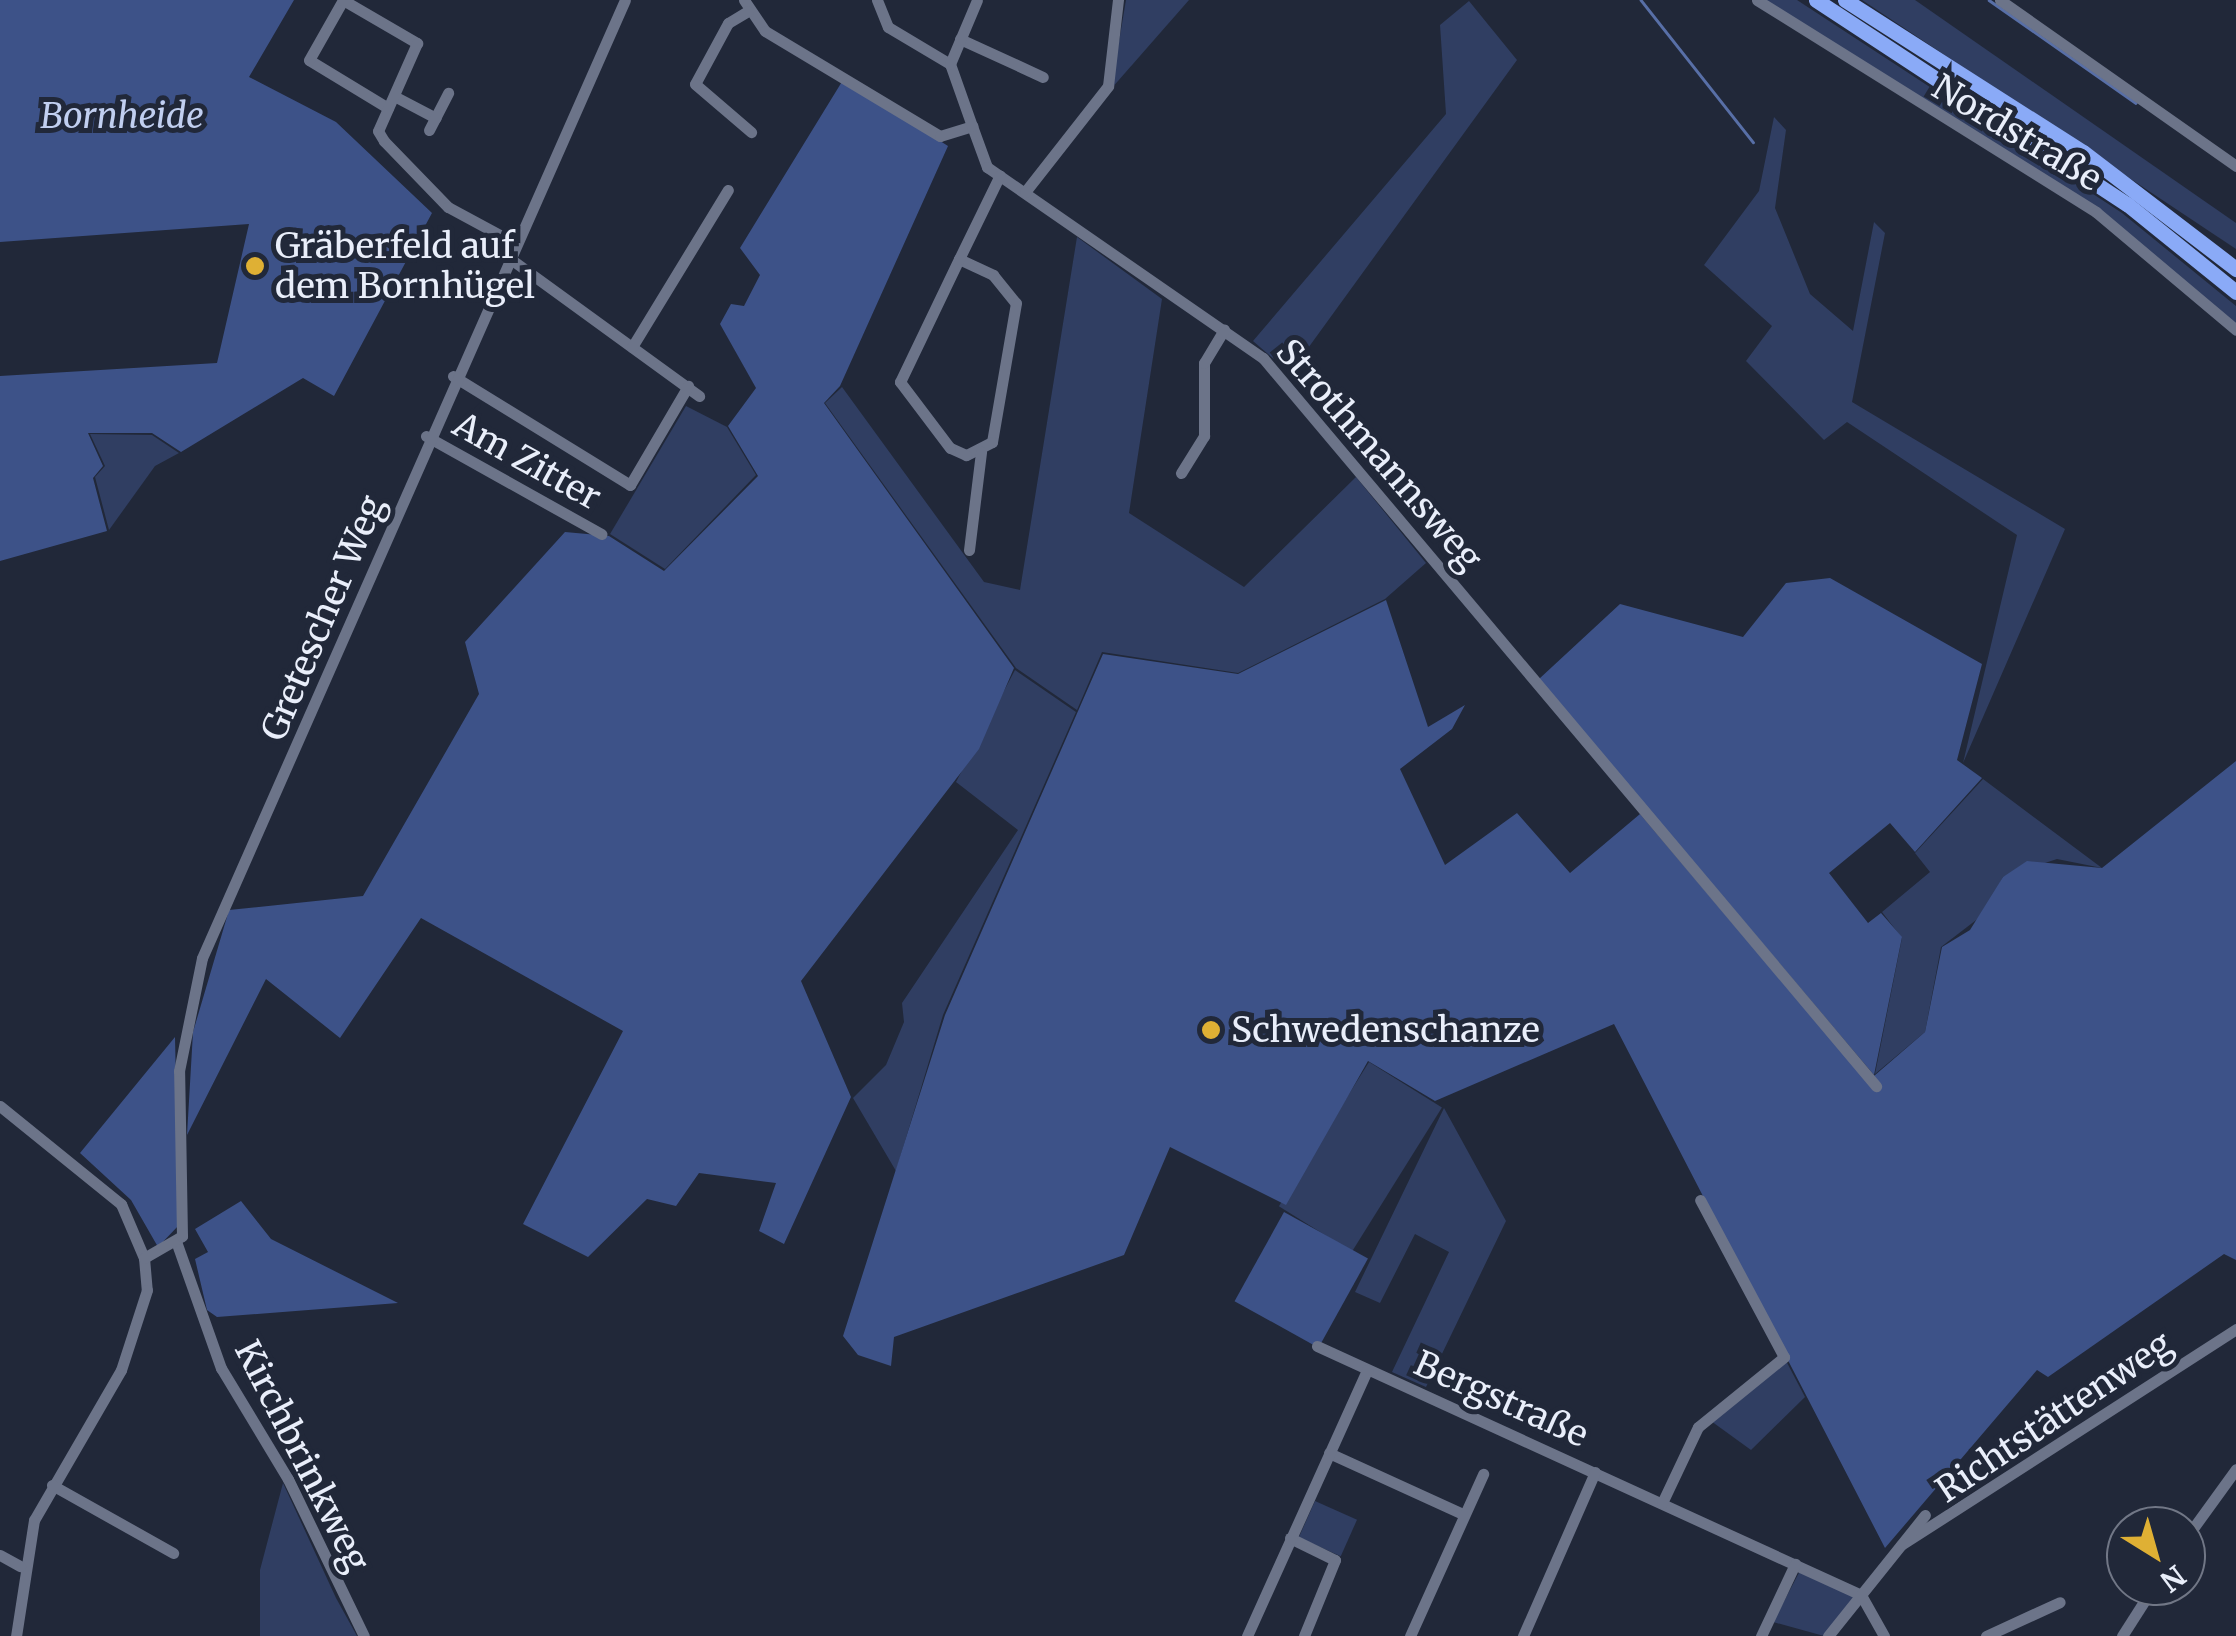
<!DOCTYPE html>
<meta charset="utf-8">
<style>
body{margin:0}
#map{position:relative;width:2236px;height:1636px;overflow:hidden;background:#212839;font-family:Merriweather,serif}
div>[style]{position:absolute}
.green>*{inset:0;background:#303e62;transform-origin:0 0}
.forest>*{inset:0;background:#3d5288;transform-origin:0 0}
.stream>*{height:2.5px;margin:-1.25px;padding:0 1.25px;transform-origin:1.25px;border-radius:1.25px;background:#586fa7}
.minor>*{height:11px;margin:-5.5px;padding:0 5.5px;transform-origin:5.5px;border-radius:5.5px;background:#6c7489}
.highway>*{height:15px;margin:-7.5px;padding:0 7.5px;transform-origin:7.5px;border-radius:7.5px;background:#8aaaf7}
.dots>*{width:28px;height:28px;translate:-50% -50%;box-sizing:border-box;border:5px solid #212839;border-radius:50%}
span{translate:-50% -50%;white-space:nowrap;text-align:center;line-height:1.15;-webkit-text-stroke:10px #212839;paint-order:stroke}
.park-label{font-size:35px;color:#c1cff0;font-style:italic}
.street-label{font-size:35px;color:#e9eefa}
.poi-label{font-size:35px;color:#e9eefa}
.left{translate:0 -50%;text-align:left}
.north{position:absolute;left:2106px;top:1506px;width:100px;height:100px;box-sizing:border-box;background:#212839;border:2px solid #717786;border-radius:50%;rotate:143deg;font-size:28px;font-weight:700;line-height:40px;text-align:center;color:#e9eefa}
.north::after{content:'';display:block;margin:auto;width:35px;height:45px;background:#dfb034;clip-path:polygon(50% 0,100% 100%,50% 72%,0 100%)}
</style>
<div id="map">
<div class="green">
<div style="clip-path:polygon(1126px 0,1189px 0,1111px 89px)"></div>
<div style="clip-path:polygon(1764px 0,1797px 0,2122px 213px,2236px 306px,2236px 326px,2097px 208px)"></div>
<div style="clip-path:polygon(1862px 0,1915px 0,2236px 223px,2236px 249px)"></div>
<div style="clip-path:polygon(1469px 1px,1517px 60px,1290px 373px,1253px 341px,1446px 114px,1440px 25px)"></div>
<div style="clip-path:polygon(1774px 117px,1786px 130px,1775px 208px,1810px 294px,1853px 331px,1874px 222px,1885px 233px,1852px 402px,2065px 529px,1963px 763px,2017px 535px,1847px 422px,1824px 440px,1746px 361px,1772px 326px,1704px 265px,1759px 191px)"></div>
<div style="clip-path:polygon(1077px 237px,1162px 299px,1129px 513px,1244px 587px,1356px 477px,1426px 563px,1385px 599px,1238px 673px,1102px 652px,1077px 710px,1016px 668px,825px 403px,842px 387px,984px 582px,1020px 590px)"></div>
<div style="clip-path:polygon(686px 406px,727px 427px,756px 475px,665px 569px,610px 534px)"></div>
<div style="clip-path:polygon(90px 434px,152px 435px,179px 453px,155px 466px,109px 530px,95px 477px,105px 466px)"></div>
<div style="clip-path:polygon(1015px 670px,1076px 712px,943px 1015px,896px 1171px,853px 1098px,886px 1065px,904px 1022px,902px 1003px,1018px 830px,956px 782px)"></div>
<div style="clip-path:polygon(1983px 779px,2102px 868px,2057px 859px,2003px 877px,1984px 914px,1941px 947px,1925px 1032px,1875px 1074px,1902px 938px,1882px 912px,1930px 872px,1915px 853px)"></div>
<div style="left:1369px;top:1062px;width:86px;height:170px;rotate:32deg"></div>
<div style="clip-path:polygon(1444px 1108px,1506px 1221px,1426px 1387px,1392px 1372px,1449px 1252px,1415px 1234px,1380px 1303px,1355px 1292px)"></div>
<div style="clip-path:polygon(1784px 1357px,1805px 1397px,1751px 1450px,1711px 1421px)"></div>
<div style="clip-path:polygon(283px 1483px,336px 1598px,357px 1636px,260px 1636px,260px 1570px)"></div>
<div style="left:1315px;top:1501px;width:46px;height:40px;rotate:24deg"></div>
<div style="clip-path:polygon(1801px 1569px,1855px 1596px,1824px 1636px,1773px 1622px)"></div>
</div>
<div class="forest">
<div style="clip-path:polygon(0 0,294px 0,249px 77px,336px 122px,432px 213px,334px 396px,303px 378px,181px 452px,152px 433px,88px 433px,103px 466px,93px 478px,107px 531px,0 561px,0 376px,217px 363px,249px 224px,0 242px)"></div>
<div style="clip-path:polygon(843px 80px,948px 146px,840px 386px,824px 403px,1014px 668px,979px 749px,801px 981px,851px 1097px,784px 1244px,759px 1231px,776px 1183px,699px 1173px,676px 1206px,647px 1199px,588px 1257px,523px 1224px,623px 1031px,421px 918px,340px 1038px,266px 979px,187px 1135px,193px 1032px,229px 910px,363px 896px,479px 694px,465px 642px,565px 532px,609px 536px,664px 571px,758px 476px,728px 426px,756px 388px,720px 324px,731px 304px,744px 306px,760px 275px,740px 248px)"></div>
<div style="clip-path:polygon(1830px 578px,1982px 664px,1957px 760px,1982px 778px,1915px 852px,1890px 823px,1829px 873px,1868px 923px,1881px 913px,1902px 937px,1874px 1075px,1539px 679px,1620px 604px,1743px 637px,1786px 583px)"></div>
<div style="clip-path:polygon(1386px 600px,1428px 727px,1465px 705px,1452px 729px,1400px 769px,1445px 865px,1517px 813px,1570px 873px,1640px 814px,1867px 1082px,1925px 1032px,1942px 947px,1970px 930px,2003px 877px,2027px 861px,2102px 868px,2236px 761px,2236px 1260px,2224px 1254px,2048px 1377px,2037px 1370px,1885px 1548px,1614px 1024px,1435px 1101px,1368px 1061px,1286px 1205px,1170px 1147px,1124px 1255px,894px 1337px,891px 1366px,858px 1355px,843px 1336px,945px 1015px,1103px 654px,1238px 674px)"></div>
<div style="clip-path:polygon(175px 1037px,179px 1225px,158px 1247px,131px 1200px,80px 1153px)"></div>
<div style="clip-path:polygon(241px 1201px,271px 1239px,398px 1303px,217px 1317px,207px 1310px,195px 1259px,208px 1252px,195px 1229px)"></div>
<div style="left:1284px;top:1212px;width:96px;height:102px;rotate:29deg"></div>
</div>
<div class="stream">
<div style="left:1641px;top:0;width:181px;rotate:51.7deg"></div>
<div style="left:1989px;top:0;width:179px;rotate:35deg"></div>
</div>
<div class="minor">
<div style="left:744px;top:0;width:37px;rotate:56deg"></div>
<div style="left:765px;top:31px;width:204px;rotate:31deg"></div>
<div style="left:940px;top:136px;width:34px;rotate:-17deg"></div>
<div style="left:972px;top:126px;width:44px;rotate:69.9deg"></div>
<div style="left:987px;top:167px;width:336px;rotate:34.7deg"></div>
<div style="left:1263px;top:358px;width:952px;rotate:49.9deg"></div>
<div style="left:877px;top:0;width:29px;rotate:68deg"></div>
<div style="left:888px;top:27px;width:72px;rotate:30.8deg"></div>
<div style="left:1757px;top:0;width:400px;rotate:32deg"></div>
<div style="left:2096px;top:212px;width:183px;rotate:40.1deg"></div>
<div style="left:2000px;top:0;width:289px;rotate:35.1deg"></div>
<div style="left:748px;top:11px;width:23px;rotate:149deg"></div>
<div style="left:728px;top:23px;width:69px;rotate:118.4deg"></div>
<div style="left:695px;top:84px;width:74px;rotate:40.6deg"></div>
<div style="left:960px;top:39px;width:91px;rotate:24.6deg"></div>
<div style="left:394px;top:96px;width:47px;rotate:27.6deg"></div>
<div style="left:388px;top:108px;width:92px;rotate:-148.7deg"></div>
<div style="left:309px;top:60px;width:69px;rotate:-60.5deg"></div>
<div style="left:343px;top:0;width:86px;rotate:30.2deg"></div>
<div style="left:417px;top:43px;width:96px;rotate:113.9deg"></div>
<div style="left:378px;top:131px;width:12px;rotate:59deg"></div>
<div style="left:384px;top:141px;width:92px;rotate:45.9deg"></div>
<div style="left:448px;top:207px;width:72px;rotate:28.4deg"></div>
<div style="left:972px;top:126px;width:66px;rotate:-109.5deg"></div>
<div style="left:950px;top:64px;width:69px;rotate:-67.1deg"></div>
<div style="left:429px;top:130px;width:42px;rotate:-62.8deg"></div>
<div style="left:1025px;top:192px;width:135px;rotate:-51.9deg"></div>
<div style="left:1108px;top:86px;width:87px;rotate:-83.4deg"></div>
<div style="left:505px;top:255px;width:240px;rotate:36deg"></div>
<div style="left:959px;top:259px;width:38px;rotate:25deg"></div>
<div style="left:993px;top:275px;width:36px;rotate:51deg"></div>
<div style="left:1016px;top:303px;width:141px;rotate:99.8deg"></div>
<div style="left:992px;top:442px;width:29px;rotate:153deg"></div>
<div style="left:966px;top:455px;width:17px;rotate:-156deg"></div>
<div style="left:950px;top:448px;width:83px;rotate:-127.1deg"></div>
<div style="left:900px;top:382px;width:136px;rotate:-64.4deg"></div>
<div style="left:959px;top:259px;width:93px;rotate:-64deg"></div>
<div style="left:632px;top:347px;width:184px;rotate:-58.6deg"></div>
<div style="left:453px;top:376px;width:208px;rotate:31.6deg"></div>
<div style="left:630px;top:485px;width:115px;rotate:-59.6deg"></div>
<div style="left:426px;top:436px;width:201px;rotate:29.2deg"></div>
<div style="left:1181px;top:473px;width:44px;rotate:-58.1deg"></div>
<div style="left:1204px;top:436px;width:73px;rotate:-90deg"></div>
<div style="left:1204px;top:363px;width:39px;rotate:-59deg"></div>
<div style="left:969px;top:550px;width:99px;rotate:-83deg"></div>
<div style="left:0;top:1106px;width:156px;rotate:39deg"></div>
<div style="left:121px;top:1204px;width:59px;rotate:66.9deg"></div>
<div style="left:144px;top:1258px;width:32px;rotate:85deg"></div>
<div style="left:147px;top:1290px;width:84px;rotate:108deg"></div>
<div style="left:121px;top:1370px;width:173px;rotate:120.1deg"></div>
<div style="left:34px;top:1520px;width:117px;rotate:98.8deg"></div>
<div style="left:177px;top:1244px;width:132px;rotate:70.5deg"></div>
<div style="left:221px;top:1368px;width:130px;rotate:58.9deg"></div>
<div style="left:288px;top:1479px;width:174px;rotate:64.2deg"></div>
<div style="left:144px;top:1258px;width:44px;rotate:-30.1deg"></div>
<div style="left:182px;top:1236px;width:165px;rotate:-91deg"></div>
<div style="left:179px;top:1071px;width:115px;rotate:-78.5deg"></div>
<div style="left:202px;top:958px;width:1047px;rotate:-66.18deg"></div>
<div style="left:1317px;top:1346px;width:598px;rotate:24.59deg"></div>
<div style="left:1861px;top:1595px;width:47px;rotate:60.7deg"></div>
<div style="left:1329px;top:1453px;width:147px;rotate:24.5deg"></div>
<div style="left:52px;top:1485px;width:139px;rotate:29.3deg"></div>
<div style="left:1662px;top:1503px;width:84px;rotate:-64.7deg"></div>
<div style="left:1698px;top:1427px;width:111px;rotate:-39.1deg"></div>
<div style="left:1784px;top:1357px;width:178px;rotate:-118.1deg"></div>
<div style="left:1290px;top:1538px;width:50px;rotate:26.1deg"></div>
<div style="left:1335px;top:1560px;width:82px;rotate:112.2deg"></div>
<div style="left:2186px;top:1538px;width:85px;rotate:-54.1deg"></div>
<div style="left:1901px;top:1545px;width:399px;rotate:-32.8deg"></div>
<div style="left:0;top:1555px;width:23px;rotate:29deg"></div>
<div style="left:1247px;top:1636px;width:292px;rotate:-65.7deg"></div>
<div style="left:1410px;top:1636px;width:178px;rotate:-65.7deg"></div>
<div style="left:1523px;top:1636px;width:179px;rotate:-66.3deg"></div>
<div style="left:1761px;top:1636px;width:80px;rotate:-64.7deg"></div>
<div style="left:1828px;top:1636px;width:155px;rotate:-51.3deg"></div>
<div style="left:1986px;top:1636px;width:81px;rotate:-24.7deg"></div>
<div style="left:2122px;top:1636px;width:59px;rotate:-57.4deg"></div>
</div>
<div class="highway">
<div style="left:1816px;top:0;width:372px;rotate:33.3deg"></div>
<div style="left:2127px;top:204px;width:140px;rotate:38.9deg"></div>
<div style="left:1845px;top:0;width:282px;rotate:32.6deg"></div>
<div style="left:2083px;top:152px;width:193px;rotate:37.4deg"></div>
</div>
<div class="dots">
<div style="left:255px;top:266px;background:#dfb034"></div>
<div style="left:1211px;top:1030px;background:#dfb034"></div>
</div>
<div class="park-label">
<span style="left:122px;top:116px">Bornheide</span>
</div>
<div class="street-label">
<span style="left:2017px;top:133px;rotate:31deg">Nordstraße</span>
<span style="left:1379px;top:455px;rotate:49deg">Strothmannsweg</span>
<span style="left:527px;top:461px;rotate:29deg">Am Zitter</span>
<span style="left:323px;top:618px;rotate:-67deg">Gretescher Weg</span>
<span style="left:1501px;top:1399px;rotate:24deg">Bergstraße</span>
<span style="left:2054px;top:1417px;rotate:-34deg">Richtstättenweg</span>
<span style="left:302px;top:1456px;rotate:63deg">Kirchbrinkweg</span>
</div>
<div class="poi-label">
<span class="left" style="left:275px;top:266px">Gräberfeld auf<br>dem Bornhügel</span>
<span class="left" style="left:1231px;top:1030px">Schwedenschanze</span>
</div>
<div class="north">N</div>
</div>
